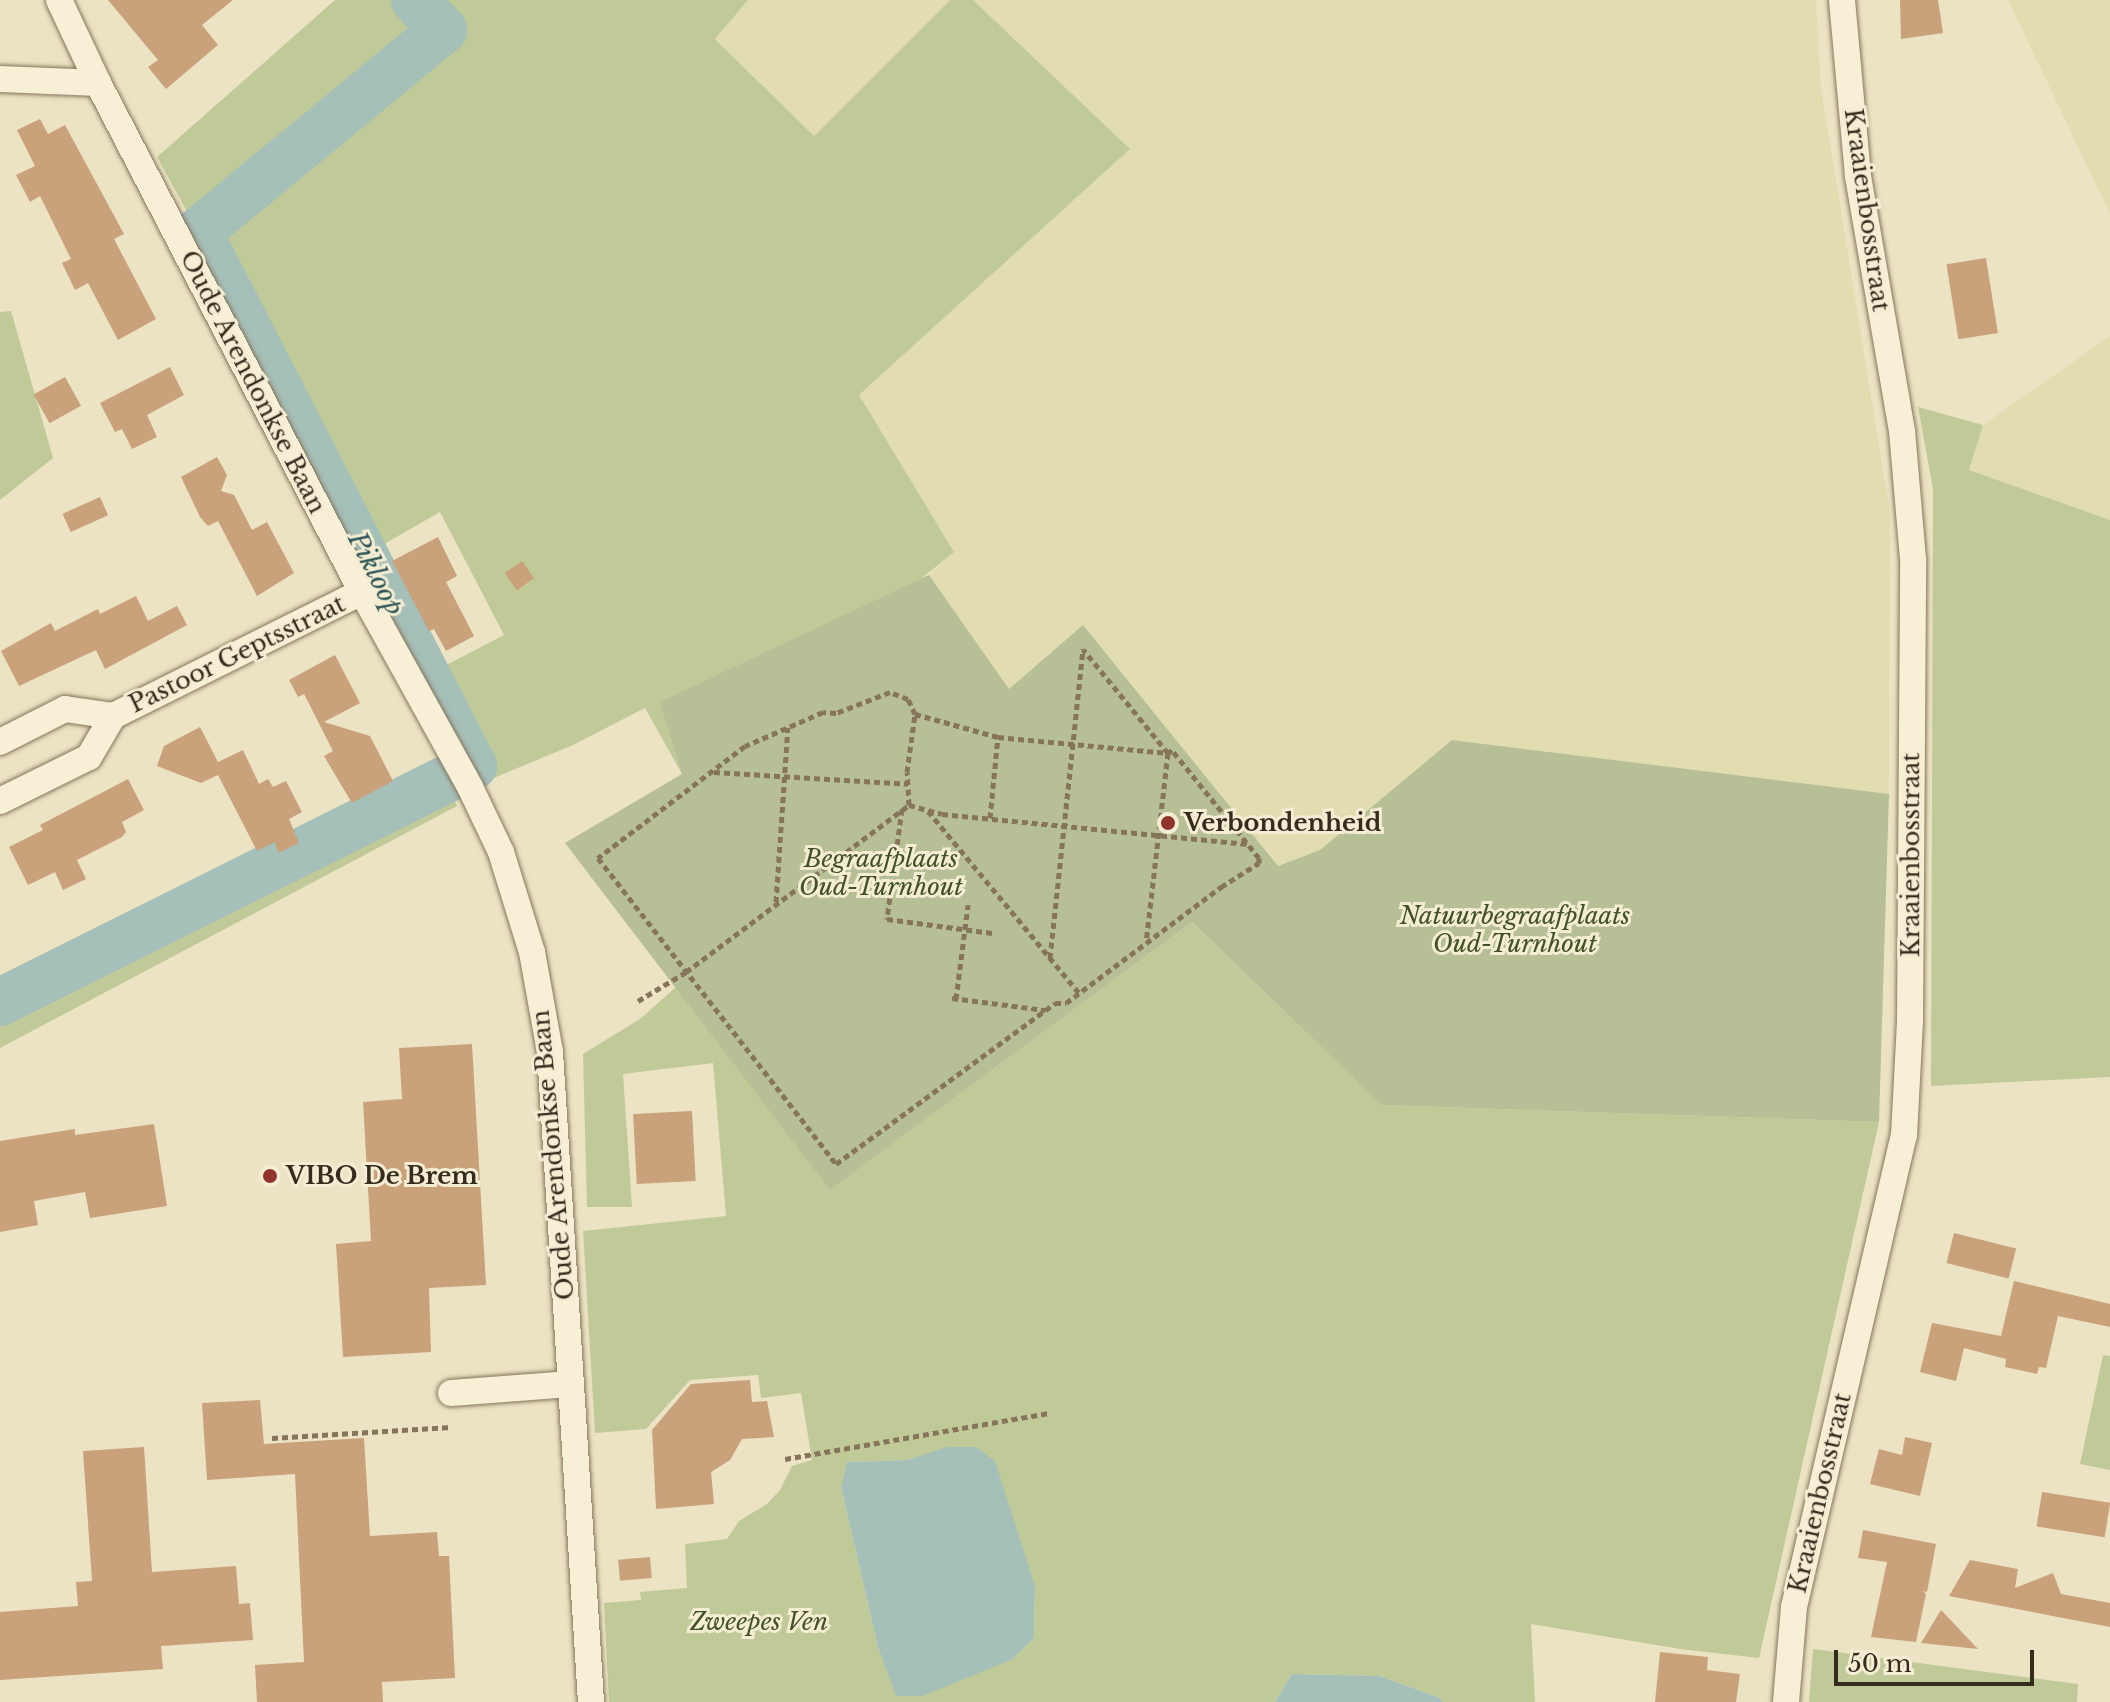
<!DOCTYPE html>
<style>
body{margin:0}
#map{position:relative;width:2110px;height:1702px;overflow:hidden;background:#ece3c4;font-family:"Libre Baskerville",serif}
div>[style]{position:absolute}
.farmland>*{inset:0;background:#e1ddb1}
.green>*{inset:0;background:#c0ca98}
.cemetery>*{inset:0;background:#b7bf97}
.water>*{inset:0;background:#a5bfb9}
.river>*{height:48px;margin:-24px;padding:0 24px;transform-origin:24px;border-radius:24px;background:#a5bfb9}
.building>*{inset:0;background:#c9a17b;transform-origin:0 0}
.path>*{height:5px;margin-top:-2.5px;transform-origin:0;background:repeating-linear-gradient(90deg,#86755b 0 6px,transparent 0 10px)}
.roads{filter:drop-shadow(0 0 2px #86755b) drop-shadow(0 0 2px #86755b)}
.minor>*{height:26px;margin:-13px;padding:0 13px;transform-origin:13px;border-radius:13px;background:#f7f0d6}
.dots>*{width:22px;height:22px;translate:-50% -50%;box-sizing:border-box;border:4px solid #f4edd3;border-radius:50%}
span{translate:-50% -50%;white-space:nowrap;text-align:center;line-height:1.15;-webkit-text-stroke:6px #f4edd3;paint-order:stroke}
.street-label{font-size:24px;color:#362c1e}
.poi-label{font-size:24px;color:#362c1e;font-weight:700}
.left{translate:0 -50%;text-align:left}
.park-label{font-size:24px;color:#435226;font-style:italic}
.water-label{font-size:26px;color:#2e5555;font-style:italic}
.scale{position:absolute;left:1834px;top:1650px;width:200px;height:36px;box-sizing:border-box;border:4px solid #362c1e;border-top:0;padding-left:10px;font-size:24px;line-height:28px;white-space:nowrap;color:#362c1e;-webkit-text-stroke:6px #f4edd3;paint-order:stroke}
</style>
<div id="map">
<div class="farmland">
<div style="clip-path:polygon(748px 0,950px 0,814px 137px,715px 38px)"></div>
<div style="clip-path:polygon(973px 0,1816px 0,1821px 88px,1890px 513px,1889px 794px,1452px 740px,1320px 850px,1278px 866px,1083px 626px,1009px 689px,929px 575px,953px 552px,859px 395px,1130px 149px)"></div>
<div style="clip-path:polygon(2008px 0,2110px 0,2110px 214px)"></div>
<div style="clip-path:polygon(2110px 336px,2110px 520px,1969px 470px,1983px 425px)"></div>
</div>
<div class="green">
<div style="clip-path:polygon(335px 0,748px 0,715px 39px,814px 136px,950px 0,973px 0,1130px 149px,859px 395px,954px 552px,682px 774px,645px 708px,573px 745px,489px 780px,431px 673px,504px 635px,440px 512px,372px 551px,216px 243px,190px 217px,157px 157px)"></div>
<div style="clip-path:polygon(11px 311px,53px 458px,0 500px,0 312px)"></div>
<div style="clip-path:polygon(1918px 407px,1983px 425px,1969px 470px,2110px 520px,2110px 1077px,1931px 1086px,1933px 489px)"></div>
<div style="clip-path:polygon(445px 780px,457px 806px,0 1048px,0 1001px)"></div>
<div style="clip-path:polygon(evenodd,1192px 922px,1381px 1105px,1879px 1122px,1759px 1658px,1680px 1649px,1531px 1624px,1535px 1702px,1443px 1702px,1440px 1698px,1380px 1676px,1292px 1674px,1275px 1702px,609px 1702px,604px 1603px,641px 1600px,640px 1592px,687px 1588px,685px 1544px,727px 1539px,739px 1521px,767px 1504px,780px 1490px,792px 1466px,812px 1460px,801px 1393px,761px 1398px,758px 1375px,690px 1380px,646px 1429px,595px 1433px,583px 1231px,726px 1216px,713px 1063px,623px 1074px,632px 1207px,587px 1207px,583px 1054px,640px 1019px,676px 987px,831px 1189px,1192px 922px,907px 1460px,1035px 1586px,1034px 1638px,1013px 1659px,897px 1696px,878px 1647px,841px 1487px,847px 1462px,907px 1460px)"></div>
<div style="clip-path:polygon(2103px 1355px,2110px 1356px,2110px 1470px,2080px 1464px)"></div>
<div style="clip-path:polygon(1813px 1649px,2078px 1684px,2077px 1702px,1809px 1702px)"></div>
</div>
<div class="cemetery">
<div style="clip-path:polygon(929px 575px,1009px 689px,1083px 625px,1278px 866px,1320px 850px,1452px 740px,1889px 794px,1879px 1122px,1381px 1105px,1192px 922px,830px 1190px,565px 843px,682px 774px,660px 702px)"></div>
</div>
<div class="water">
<div style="clip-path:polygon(947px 1447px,976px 1447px,995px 1461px,1035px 1586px,1034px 1638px,1013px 1659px,922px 1696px,896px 1696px,878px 1647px,841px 1487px,847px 1462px,907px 1460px)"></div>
<div style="clip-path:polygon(1292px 1674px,1380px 1676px,1440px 1698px,1443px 1702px,1275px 1702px)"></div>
</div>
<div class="river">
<div style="left:0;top:1002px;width:529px;rotate:-26.52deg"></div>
<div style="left:473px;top:766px;width:601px;rotate:-117.25deg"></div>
<div style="left:198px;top:232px;width:318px;rotate:-39.5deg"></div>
<div style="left:443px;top:30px;width:41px;rotate:-133deg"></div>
</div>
<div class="building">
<div style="clip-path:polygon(108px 0,233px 0,202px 25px,218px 45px,166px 89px,148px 67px,158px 60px)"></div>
<div style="clip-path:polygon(1900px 0,1938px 0,1943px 33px,1901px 39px)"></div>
<div style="clip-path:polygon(40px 119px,48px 134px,65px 125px,124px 234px,114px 239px,156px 319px,118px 340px,88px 283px,75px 290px,62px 263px,71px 259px,40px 196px,30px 202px,16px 175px,35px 166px,17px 130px)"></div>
<div style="left:1986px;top:258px;width:76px;height:40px;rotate:81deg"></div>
<div style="clip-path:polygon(170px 367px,184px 395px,147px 415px,157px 437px,132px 449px,122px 429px,115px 432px,100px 403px)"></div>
<div style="left:65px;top:377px;width:33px;height:36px;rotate:61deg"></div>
<div style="clip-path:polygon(217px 457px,227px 475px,221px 491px,234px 495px,252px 530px,267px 522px,294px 573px,257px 596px,218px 521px,208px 526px,200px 517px,181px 477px)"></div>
<div style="left:100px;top:497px;width:20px;height:41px;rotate:66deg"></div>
<div style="clip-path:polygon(438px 537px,457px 576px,446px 582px,474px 636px,446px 651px,434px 629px,429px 631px,392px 561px)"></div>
<div style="left:522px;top:561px;width:21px;height:21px;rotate:55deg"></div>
<div style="clip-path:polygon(136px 596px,148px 621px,177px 606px,187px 625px,105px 669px,96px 650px,19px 686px,1px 651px,51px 623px,55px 631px,98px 609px,100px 614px)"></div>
<div style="clip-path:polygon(335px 655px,360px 703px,324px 722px,370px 736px,393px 781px,352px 803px,324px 756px,333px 751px,304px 694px,298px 697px,289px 680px)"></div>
<div style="clip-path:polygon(200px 727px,218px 762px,243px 750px,259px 784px,268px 779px,273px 787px,286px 781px,302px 812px,289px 819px,299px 843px,278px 853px,275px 842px,257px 851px,218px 775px,201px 783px,157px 766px,164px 746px)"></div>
<div style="clip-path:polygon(128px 779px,144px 810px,122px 822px,126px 832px,122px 837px,77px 860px,86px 879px,63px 890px,55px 872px,28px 885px,9px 847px,43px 830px,40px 825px)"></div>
<div style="clip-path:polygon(472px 1044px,486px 1285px,429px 1288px,431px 1352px,343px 1357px,336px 1244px,371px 1241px,363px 1102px,402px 1099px,399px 1048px)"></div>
<div style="left:692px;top:1111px;width:70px;height:59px;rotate:87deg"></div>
<div style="clip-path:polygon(154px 1124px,167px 1206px,90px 1218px,85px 1192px,34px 1201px,38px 1225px,0 1232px,0 1141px,75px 1129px,75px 1135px)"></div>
<div style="left:1954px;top:1233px;width:64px;height:31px;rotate:14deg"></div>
<div style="clip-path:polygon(2014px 1281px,2110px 1304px,2110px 1327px,2058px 1316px,2046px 1368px,2039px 1367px,2037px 1374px,2005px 1367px,2006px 1359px,1964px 1348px,1956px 1381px,1920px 1372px,1932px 1323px,2001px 1336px)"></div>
<div style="clip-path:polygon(750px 1380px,752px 1402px,767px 1401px,774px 1437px,742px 1439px,730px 1460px,711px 1472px,714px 1504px,656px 1509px,652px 1430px,691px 1384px)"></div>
<div style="clip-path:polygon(260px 1400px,264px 1444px,364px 1438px,370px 1536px,437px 1532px,439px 1556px,449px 1556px,455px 1678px,382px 1682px,383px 1702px,257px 1702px,255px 1665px,304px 1662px,295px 1474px,207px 1480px,202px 1403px)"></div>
<div style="clip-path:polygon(1905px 1437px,1932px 1443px,1920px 1496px,1870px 1484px,1879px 1449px,1902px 1455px)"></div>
<div style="clip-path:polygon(144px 1447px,152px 1572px,236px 1566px,239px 1604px,250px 1603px,253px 1640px,161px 1646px,163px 1669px,0 1680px,0 1612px,78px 1606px,76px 1582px,92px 1581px,83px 1451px)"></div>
<div style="left:2042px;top:1492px;width:69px;height:35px;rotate:9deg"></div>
<div style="clip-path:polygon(1863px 1530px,1936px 1544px,1927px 1592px,1923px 1591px,1926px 1594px,1916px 1642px,1871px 1637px,1887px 1562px,1858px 1558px)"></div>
<div style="left:650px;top:1557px;width:21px;height:32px;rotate:85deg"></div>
<div style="clip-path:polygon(1970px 1560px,2018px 1569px,2015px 1588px,2053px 1573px,2061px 1594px,2110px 1603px,2110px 1627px,1949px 1596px)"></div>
<div style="clip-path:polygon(1941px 1610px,1978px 1649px,1921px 1643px)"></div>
<div style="clip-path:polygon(1660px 1652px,1708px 1657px,1707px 1670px,1740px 1674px,1736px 1702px,1655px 1702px)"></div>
</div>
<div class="path">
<div style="left:915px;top:714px;width:86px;rotate:15.5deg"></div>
<div style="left:998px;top:737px;width:171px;rotate:5.4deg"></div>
<div style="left:1168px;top:753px;width:190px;rotate:96.6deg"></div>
<div style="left:714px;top:772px;width:194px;rotate:3.5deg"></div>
<div style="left:909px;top:805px;width:33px;rotate:-93deg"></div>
<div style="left:907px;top:772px;width:59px;rotate:-82.1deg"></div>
<div style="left:915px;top:714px;width:17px;rotate:-115deg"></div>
<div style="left:908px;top:699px;width:19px;rotate:-159deg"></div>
<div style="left:890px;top:692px;width:58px;rotate:158.7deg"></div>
<div style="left:836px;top:713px;width:13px;rotate:-176deg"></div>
<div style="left:823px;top:712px;width:85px;rotate:156.4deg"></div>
<div style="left:745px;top:746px;width:185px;rotate:142.7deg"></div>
<div style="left:598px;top:858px;width:388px;rotate:52.1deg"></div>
<div style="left:836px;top:1164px;width:272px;rotate:-36.3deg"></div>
<div style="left:1055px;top:1003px;width:11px"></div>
<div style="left:1066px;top:1003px;width:194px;rotate:-36.8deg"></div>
<div style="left:1221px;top:887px;width:45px;rotate:-32.3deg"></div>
<div style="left:1259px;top:863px;width:5px;rotate:-90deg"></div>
<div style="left:1259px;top:858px;width:139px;rotate:-128.9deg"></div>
<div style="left:1172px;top:750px;width:5px;rotate:143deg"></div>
<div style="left:1168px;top:753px;width:134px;rotate:-129.3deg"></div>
<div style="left:909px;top:805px;width:34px;rotate:15deg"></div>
<div style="left:942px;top:814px;width:307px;rotate:5.6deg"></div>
<div style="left:902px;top:809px;width:111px;rotate:97.8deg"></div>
<div style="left:887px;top:919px;width:106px;rotate:7.6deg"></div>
<div style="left:928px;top:811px;width:236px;rotate:50.3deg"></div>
<div style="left:990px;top:818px;width:81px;rotate:-84.4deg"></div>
<div style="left:776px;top:902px;width:175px;rotate:-86.1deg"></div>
<div style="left:1050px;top:958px;width:311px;rotate:-83.9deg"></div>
<div style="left:952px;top:998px;width:94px;rotate:7.4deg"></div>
<div style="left:956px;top:999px;width:95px;rotate:-82.7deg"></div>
<div style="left:638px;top:1001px;width:56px;rotate:-31.1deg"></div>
<div style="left:686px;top:972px;width:279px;rotate:-36.8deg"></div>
<div style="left:272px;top:1438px;width:179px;rotate:-3.5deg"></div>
<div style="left:785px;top:1459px;width:268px;rotate:-9.9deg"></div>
</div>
<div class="roads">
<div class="minor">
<div style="left:59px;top:0;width:92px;rotate:64.8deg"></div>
<div style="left:98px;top:83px;width:573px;rotate:62.59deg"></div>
<div style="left:362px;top:592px;width:223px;rotate:61deg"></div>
<div style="left:470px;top:787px;width:72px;rotate:64.5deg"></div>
<div style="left:501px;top:852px;width:105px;rotate:72.8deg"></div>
<div style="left:532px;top:952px;width:102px;rotate:79.8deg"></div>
<div style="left:550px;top:1052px;width:651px;rotate:86.39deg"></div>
<div style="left:0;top:79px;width:98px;rotate:2.3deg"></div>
<div style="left:0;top:742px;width:73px;rotate:-26.9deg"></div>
<div style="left:65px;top:709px;width:49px;rotate:8.3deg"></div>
<div style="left:113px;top:716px;width:278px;rotate:-26.5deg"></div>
<div style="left:0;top:801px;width:99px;rotate:-26.3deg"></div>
<div style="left:89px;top:757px;width:48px;rotate:-59.7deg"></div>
<div style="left:451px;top:1393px;width:120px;rotate:-4.3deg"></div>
<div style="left:1786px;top:1702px;width:95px;rotate:-85.2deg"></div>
<div style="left:1794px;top:1607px;width:484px;rotate:-76.9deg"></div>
<div style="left:1904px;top:1136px;width:116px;rotate:-87deg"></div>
<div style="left:1910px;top:1020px;width:461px;rotate:-89.6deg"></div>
<div style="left:1913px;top:559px;width:128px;rotate:-94.9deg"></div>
<div style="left:1902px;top:431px;width:259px;rotate:-99.8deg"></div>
<div style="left:1858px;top:176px;width:177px;rotate:-95.2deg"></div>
</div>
</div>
<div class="dots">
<div style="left:1168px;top:823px;background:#92342e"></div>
<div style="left:270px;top:1176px;background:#92342e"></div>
</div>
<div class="street-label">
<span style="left:1867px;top:210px;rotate:82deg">Kraaienbosstraat</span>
<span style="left:253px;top:382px;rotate:63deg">Oude Arendonkse Baan</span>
<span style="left:237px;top:654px;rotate:-26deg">Pastoor Geptsstraat</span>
<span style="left:1911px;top:855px;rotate:-90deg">Kraaienbosstraat</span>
<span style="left:553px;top:1155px;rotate:-95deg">Oude Arendonkse Baan</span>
<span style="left:1820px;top:1493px;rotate:-77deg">Kraaienbosstraat</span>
</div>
<div class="poi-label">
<span class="left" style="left:1184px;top:823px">Verbondenheid</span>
<span class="left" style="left:286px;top:1176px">VIBO De Brem</span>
</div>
<div class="park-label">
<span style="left:881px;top:873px">Begraafplaats<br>Oud-Turnhout</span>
<span style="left:1515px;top:930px">Natuurbegraafplaats<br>Oud-Turnhout</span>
<span style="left:759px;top:1622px">Zweepes Ven</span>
</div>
<div class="water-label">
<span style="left:375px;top:574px;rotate:63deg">Pikloop</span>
</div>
<div class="scale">50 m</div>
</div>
